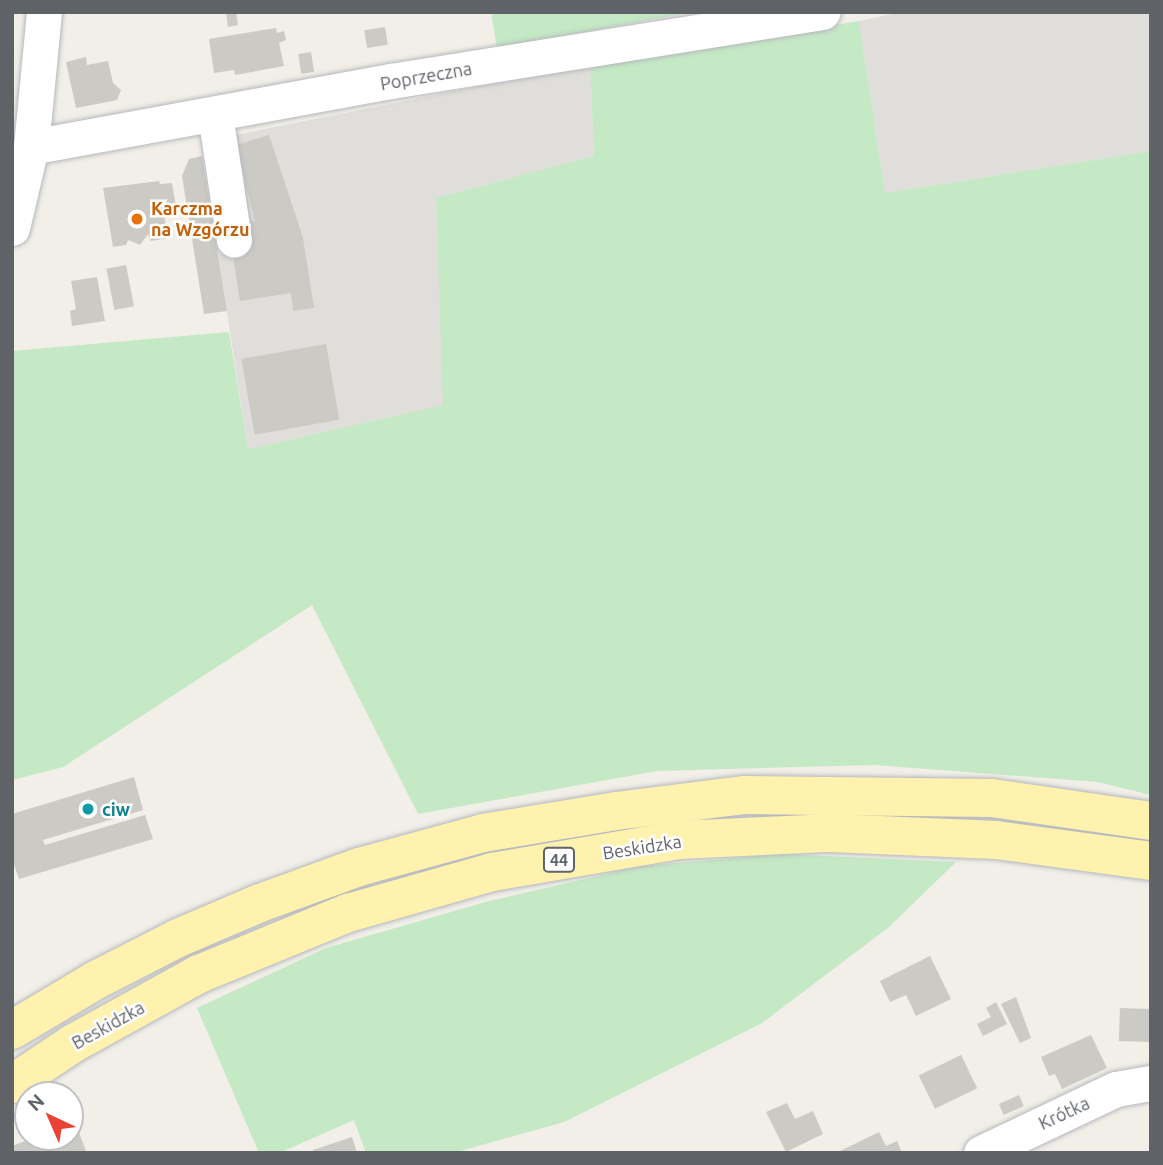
<!DOCTYPE html>
<meta charset="utf-8">
<style>
body{margin:0}
#map{position:relative;width:1163px;height:1165px;overflow:hidden;background:#f1efe8;font-family:Ubuntu,sans-serif}
div>[style]{position:absolute}
.industrial>*{inset:0;background:#e0deda}
.green>*{inset:0;background:#c5e8c5}
.building>*{inset:0;background:#cccac5;transform-origin:0 0}
.roads{filter:drop-shadow(0 0 2px #b5b8bc) drop-shadow(0 0 2px #b5b8bc)}
.minor>*{height:35px;margin:-17.5px;padding:0 17.5px;transform-origin:17.5px;border-radius:17.5px;background:#fff}
.major>*{height:38px;margin:-19px;padding:0 19px;transform-origin:19px;border-radius:19px;background:#fff2af}
.dots>*{width:19px;height:19px;translate:-50% -50%;box-sizing:border-box;border:4px solid #fff;border-radius:50%}
span{translate:-50% -50%;white-space:nowrap;text-align:center;line-height:1.15;-webkit-text-stroke:5px #fff;paint-order:stroke}
.shield-label span{padding:2px 5px;background:#fff;border:2px solid;border-radius:5px;-webkit-text-stroke-width:0}
.shield-label{font-size:16px;color:#5f6368;font-weight:700}
.street-label{font-size:18px;color:#5f6368}
.food-label{font-size:18px;color:#c56008;font-weight:700}
.left{translate:0 -50%;text-align:left}
.culture-label{font-size:18px;color:#0d838f;font-weight:700}
.frame{position:absolute;inset:0;border:14px solid #5f6368;pointer-events:none}
.north{position:absolute;left:14px;top:1081px;width:70px;height:70px;box-sizing:border-box;background:#fff;border:2px solid #bfc1c3;border-radius:50%;rotate:316deg;font-size:19px;font-weight:700;line-height:28px;text-align:center;color:#5f6368}
.north::after{content:'';display:block;margin:auto;width:24px;height:32px;background:#ea4335;clip-path:polygon(50% 0,100% 100%,50% 72%,0 100%)}
</style>
<div id="map">
<div class="industrial">
<div style="clip-path:polygon(902px 12px,1151px 12px,1151px 151px,885px 193px,859px 21px)"></div>
<div style="clip-path:polygon(590px 64px,594px 156px,436px 198px,444px 405px,248px 449px,201px 142px)"></div>
</div>
<div class="green">
<div style="clip-path:polygon(491px 12px,693px 12px,497px 48px)"></div>
<div style="clip-path:polygon(859px 21px,885px 193px,1151px 151px,1151px 795px,1098px 782px,875px 765px,657px 771px,418px 814px,312px 605px,63px 767px,12px 780px,12px 351px,229px 332px,248px 449px,443px 405px,436px 198px,594px 156px,590px 64px)"></div>
<div style="clip-path:polygon(781px 854px,956px 862px,889px 927px,762px 1023px,564px 1122px,453px 1153px,366px 1153px,354px 1120px,279px 1153px,259px 1153px,197px 1008px,326px 948px,489px 901px,641px 866px)"></div>
</div>
<div class="building">
<div style="clip-path:polygon(226px 12px,236px 12px,238px 25px,228px 27px)"></div>
<div style="left:385px;top:27px;width:18px;height:21px;rotate:81deg"></div>
<div style="clip-path:polygon(276px 28px,277px 33px,284px 31px,286px 40px,279px 43px,284px 66px,235px 75px,234px 70px,214px 73px,209px 39px)"></div>
<div style="left:311px;top:52px;width:20px;height:13px;rotate:81deg"></div>
<div style="clip-path:polygon(86px 57px,87px 65px,108px 61px,113px 83px,121px 90px,117px 100px,76px 108px,66px 62px)"></div>
<div style="clip-path:polygon(269px 135px,303px 238px,314px 308px,293px 311px,291px 293px,240px 301px,232px 250px,245px 222px,255px 221px,236px 145px)"></div>
<div style="clip-path:polygon(202px 156px,227px 311px,204px 314px,182px 176px,189px 159px)"></div>
<div style="clip-path:polygon(159px 181px,160px 184px,172px 183px,176px 207px,163px 209px,168px 238px,151px 241px,148px 234px,140px 245px,128px 240px,126px 245px,113px 247px,103px 188px)"></div>
<div style="left:126px;top:265px;width:42px;height:20px;rotate:79deg"></div>
<div style="clip-path:polygon(97px 277px,105px 321px,72px 326px,70px 311px,76px 309px,71px 281px)"></div>
<div style="left:326px;top:344px;width:77px;height:86px;rotate:80deg"></div>
<div style="clip-path:polygon(134px 777px,143px 810px,43px 840px,45px 845px,145px 815px,153px 839px,19px 879px,12px 859px,12px 814px)"></div>
<div style="clip-path:polygon(930px 956px,951px 999px,916px 1016px,906px 995px,890px 1002px,880px 981px)"></div>
<div style="clip-path:polygon(1016px 997px,1031px 1038px,1020px 1043px,1001px 1004px)"></div>
<div style="clip-path:polygon(996px 1002px,1007px 1024px,983px 1036px,977px 1024px,991px 1017px,986px 1008px)"></div>
<div style="left:1120px;top:1008px;width:31px;height:33px;rotate:2deg"></div>
<div style="clip-path:polygon(1091px 1035px,1107px 1068px,1062px 1089px,1055px 1074px,1049px 1076px,1041px 1057px)"></div>
<div style="left:961px;top:1055px;width:37px;height:47px;rotate:64deg"></div>
<div style="left:1019px;top:1095px;width:12px;height:22px;rotate:66deg"></div>
<div style="clip-path:polygon(787px 1103px,795px 1119px,813px 1111px,823px 1134px,786px 1152px,766px 1112px)"></div>
<div style="clip-path:polygon(75px 1122px,86px 1151px,12px 1153px,12px 1146px,36px 1137px,70px 1137px,70px 1124px)"></div>
<div style="clip-path:polygon(879px 1132px,886px 1146px,897px 1141px,902px 1153px,836px 1153px)"></div>
<div style="clip-path:polygon(352px 1137px,357px 1153px,314px 1153px,313px 1150px)"></div>
</div>
<div class="roads">
<div class="minor">
<div style="left:215px;top:114px;width:127px;rotate:81.4deg"></div>
<div style="left:31px;top:147px;width:366px;rotate:-10.4deg"></div>
<div style="left:391px;top:81px;width:437px;rotate:-9.1deg"></div>
<div style="left:12px;top:228px;width:83px;rotate:-76.8deg"></div>
<div style="left:31px;top:147px;width:136px;rotate:-84.5deg"></div>
<div style="left:981px;top:1153px;width:149px;rotate:-25.4deg"></div>
<div style="left:1116px;top:1089px;width:36px;rotate:-10deg"></div>
</div>
<div class="major">
<div style="left:12px;top:1030px;width:98px;rotate:-30.8deg"></div>
<div style="left:96px;top:980px;width:92px;rotate:-27.1deg"></div>
<div style="left:178px;top:938px;width:89px;rotate:-23.1deg"></div>
<div style="left:260px;top:903px;width:105px;rotate:-20deg"></div>
<div style="left:359px;top:867px;width:129px;rotate:-15.3deg"></div>
<div style="left:483px;top:833px;width:135px;rotate:-9.4deg"></div>
<div style="left:616px;top:811px;width:130px;rotate:-7.1deg"></div>
<div style="left:745px;top:795px;width:247px;rotate:0.7deg"></div>
<div style="left:992px;top:798px;width:161px;rotate:8.2deg"></div>
<div style="left:12px;top:1084px;width:74px;rotate:-33.5deg"></div>
<div style="left:74px;top:1043px;width:143px;rotate:-28.9deg"></div>
<div style="left:199px;top:974px;width:161px;rotate:-22.3deg"></div>
<div style="left:348px;top:913px;width:150px;rotate:-15.9deg"></div>
<div style="left:492px;top:872px;width:190px;rotate:-9.7deg"></div>
<div style="left:679px;top:840px;width:151px;rotate:-2.7deg"></div>
<div style="left:830px;top:833px;width:166px;rotate:2.4deg"></div>
<div style="left:996px;top:840px;width:156px;rotate:7.7deg"></div>
</div>
</div>
<div class="dots">
<div style="left:137px;top:219px;background:#e8710a"></div>
<div style="left:88px;top:809px;background:#0f9aa8"></div>
</div>
<div class="shield-label">
<span style="left:559px;top:860px">44</span>
</div>
<div class="street-label">
<span style="left:426px;top:76px;rotate:-10deg">Poprzeczna</span>
<span style="left:642px;top:847px;rotate:-9deg">Beskidzka</span>
<span style="left:108px;top:1025px;rotate:-29deg">Beskidzka</span>
<span style="left:1064px;top:1113px;rotate:-25deg">Krótka</span>
</div>
<div class="food-label">
<span class="left" style="left:151px;top:219px">Karczma<br>na Wzgórzu</span>
</div>
<div class="culture-label">
<span class="left" style="left:102px;top:809px">ciw</span>
</div>
<div class="frame"></div>
<div class="north">N</div>
</div>
